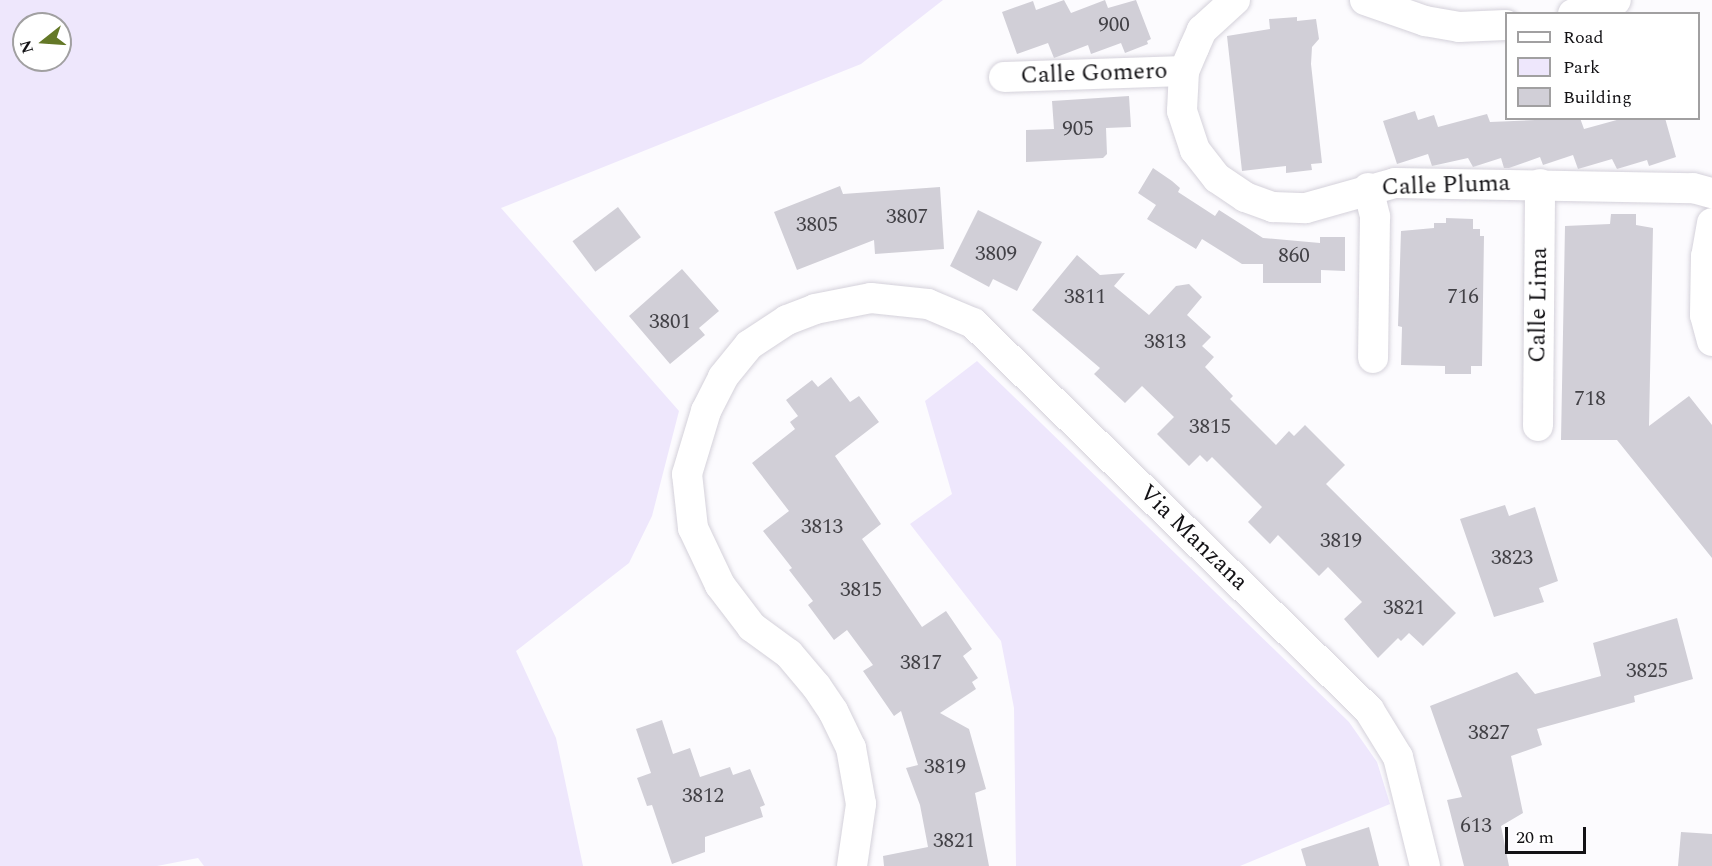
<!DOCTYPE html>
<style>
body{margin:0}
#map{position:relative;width:1712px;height:866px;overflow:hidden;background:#fcfbfe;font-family:Spectral,serif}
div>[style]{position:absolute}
.green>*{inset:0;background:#eee7fc}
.building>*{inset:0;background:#d1cfd7;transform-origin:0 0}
.roads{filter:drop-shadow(0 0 2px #d4d1da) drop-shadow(0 0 2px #d4d1da)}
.minor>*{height:30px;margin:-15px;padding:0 15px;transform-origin:15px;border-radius:15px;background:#fff}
span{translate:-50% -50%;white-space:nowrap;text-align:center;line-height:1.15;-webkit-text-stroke:5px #fff;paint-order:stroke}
.number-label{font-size:21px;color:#424146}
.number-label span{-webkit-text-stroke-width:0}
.street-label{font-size:24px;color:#131215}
.legend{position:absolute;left:1505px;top:12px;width:195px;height:108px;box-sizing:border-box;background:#fff;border:2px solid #a1a0a1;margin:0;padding:8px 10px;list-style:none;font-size:18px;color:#131215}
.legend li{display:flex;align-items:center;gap:12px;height:30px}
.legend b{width:30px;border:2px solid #a1a0a1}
.north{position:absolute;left:12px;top:12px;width:60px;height:60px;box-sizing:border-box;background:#fff;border:2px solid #a1a0a1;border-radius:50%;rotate:253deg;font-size:16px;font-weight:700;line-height:24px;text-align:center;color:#131215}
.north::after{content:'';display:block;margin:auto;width:21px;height:27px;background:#647827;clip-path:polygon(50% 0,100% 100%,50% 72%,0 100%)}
.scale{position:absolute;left:1505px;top:827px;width:81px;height:27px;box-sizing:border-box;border:3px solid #131215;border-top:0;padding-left:8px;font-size:18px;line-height:21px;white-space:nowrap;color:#131215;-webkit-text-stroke:4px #fff;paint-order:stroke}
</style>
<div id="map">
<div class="green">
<div style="clip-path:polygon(evenodd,0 0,943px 0,861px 64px,501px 208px,679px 411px,652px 516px,629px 563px,516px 651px,556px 738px,583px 866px,204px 866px,198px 858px,157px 866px,0 866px,0 0,24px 24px,60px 24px,60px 60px,24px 60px,24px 24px)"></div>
<div style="clip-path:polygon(977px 361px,1349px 722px,1377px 762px,1390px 804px,1240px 866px,1016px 866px,1014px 708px,1001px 641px,910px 524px,952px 494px,925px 401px)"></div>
</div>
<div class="building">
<div style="clip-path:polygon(1064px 0,1071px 13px,1105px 0,1108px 8px,1136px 0,1151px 39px,1147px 41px,1148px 44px,1125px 53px,1121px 43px,1091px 54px,1088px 45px,1054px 58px,1048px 43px,1017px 54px,1002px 12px,1033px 1px,1036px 10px)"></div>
<div style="clip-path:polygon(1297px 17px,1297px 21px,1316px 19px,1319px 39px,1312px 47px,1311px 64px,1322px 163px,1311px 164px,1312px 170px,1286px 173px,1286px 166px,1242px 171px,1227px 36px,1270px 29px,1269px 19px)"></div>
<div style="clip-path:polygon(1129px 96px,1131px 127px,1106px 128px,1107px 154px,1103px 158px,1026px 162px,1026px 130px,1054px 129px,1052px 101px)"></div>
<div style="clip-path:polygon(1415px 111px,1418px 120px,1434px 115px,1438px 127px,1487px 114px,1490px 122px,1580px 118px,1584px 129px,1624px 118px,1665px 118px,1676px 157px,1649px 166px,1647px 160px,1617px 169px,1612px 159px,1578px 169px,1573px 155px,1543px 165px,1540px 157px,1509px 168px,1504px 168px,1501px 158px,1473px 167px,1468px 158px,1432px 166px,1428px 154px,1397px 164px,1383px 121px)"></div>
<div style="clip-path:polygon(1153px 168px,1172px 181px,1180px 188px,1178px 192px,1215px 216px,1219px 210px,1263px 238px,1320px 243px,1320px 237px,1345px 237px,1345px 271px,1321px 270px,1321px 283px,1263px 283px,1263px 264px,1242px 264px,1202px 239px,1196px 249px,1147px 219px,1156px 205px,1138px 193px)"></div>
<div style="clip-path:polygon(840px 186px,843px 194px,940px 187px,944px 249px,875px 254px,874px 240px,797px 270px,774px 212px)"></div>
<div style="left:618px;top:207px;width:38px;height:57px;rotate:53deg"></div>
<div style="clip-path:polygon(978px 210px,1042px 242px,1017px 291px,993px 279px,989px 287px,950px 266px)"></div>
<div style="clip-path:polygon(1611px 214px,1636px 214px,1636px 225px,1653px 228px,1649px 426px,1689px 396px,1712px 425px,1712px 558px,1617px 440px,1561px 440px,1565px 226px,1610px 224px)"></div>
<div style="clip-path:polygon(1446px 218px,1473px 219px,1473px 229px,1480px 229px,1480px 236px,1484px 236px,1482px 366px,1471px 366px,1471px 374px,1445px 374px,1445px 366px,1401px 365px,1402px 327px,1398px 326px,1401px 231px,1434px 228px,1434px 223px,1446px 223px)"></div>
<div style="clip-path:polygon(1077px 255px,1100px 275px,1125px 273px,1114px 286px,1149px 315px,1176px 286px,1189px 284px,1202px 297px,1187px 315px,1211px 337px,1202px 346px,1214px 357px,1205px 367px,1233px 396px,1230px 399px,1276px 445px,1289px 431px,1294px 436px,1305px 425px,1345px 465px,1326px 484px,1456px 613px,1423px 646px,1409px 633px,1401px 641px,1398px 638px,1378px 658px,1344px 619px,1362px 602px,1328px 567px,1319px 576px,1278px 535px,1270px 544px,1248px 522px,1262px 507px,1212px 457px,1207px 462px,1200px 455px,1189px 466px,1157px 434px,1174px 417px,1142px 386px,1125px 403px,1094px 374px,1100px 368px,1032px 310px)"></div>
<div style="clip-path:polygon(682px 269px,719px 311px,699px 328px,705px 335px,670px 364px,629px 316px)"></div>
<div style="clip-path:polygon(831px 377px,850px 402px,859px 396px,879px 422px,835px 456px,881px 524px,862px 539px,922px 627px,946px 611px,972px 649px,963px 656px,978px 678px,972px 682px,976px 689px,940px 713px,969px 729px,986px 789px,975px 793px,989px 866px,884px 866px,883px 856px,928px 847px,920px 805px,906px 768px,918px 765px,901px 711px,894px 716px,863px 671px,873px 665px,847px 630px,834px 640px,808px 605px,813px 601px,789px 570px,792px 568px,763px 531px,789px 511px,752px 463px,795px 429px,790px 422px,798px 416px,786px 400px,812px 380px,818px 387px)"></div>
<div style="clip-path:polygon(1505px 505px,1509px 516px,1535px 507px,1558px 581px,1539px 588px,1544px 602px,1494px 617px,1460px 519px)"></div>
<div style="clip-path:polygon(1677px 618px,1693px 679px,1634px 696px,1635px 702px,1537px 729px,1542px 745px,1511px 756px,1523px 813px,1501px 826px,1509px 866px,1464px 866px,1447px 800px,1462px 797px,1430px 706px,1517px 672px,1535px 694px,1601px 676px,1593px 643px)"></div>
<div style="clip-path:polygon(662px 720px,673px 754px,690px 748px,700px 777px,730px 767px,733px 775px,750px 769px,765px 805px,760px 807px,763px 817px,705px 837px,705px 852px,672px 864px,652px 805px,647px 806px,637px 778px,651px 773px,636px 729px)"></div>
<div style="clip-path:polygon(1369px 827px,1379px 866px,1306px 866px,1301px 849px)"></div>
<div style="clip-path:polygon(1681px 832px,1712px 834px,1712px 866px,1678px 866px)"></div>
</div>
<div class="roads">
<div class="minor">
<div style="left:1235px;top:0;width:45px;rotate:137.7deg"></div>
<div style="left:1202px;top:30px;width:20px;rotate:114deg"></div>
<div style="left:1194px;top:48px;width:25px;rotate:113deg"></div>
<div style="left:1184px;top:71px;width:40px;rotate:92.9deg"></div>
<div style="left:1182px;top:111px;width:41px;rotate:71.6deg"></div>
<div style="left:1195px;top:150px;width:36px;rotate:52deg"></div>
<div style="left:1217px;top:178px;width:34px;rotate:34deg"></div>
<div style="left:1245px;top:197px;width:30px;rotate:20deg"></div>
<div style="left:1273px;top:207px;width:33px;rotate:2deg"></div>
<div style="left:1306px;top:208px;width:92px;rotate:-15.7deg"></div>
<div style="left:1395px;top:183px;width:298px;rotate:1deg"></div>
<div style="left:1693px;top:188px;width:20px;rotate:15deg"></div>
<div style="left:1365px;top:0;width:64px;rotate:19.3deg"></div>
<div style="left:1425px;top:21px;width:35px;rotate:10deg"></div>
<div style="left:1459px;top:27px;width:47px;rotate:-2.4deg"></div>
<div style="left:1573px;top:14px;width:45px;rotate:-18deg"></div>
<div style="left:1004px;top:77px;width:180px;rotate:-1.9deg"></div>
<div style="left:1368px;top:188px;width:30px;rotate:76deg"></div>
<div style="left:1375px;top:217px;width:141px;rotate:90.8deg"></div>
<div style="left:1712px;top:223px;width:34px;rotate:100deg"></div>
<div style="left:1706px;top:256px;width:59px;rotate:91deg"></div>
<div style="left:1705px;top:315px;width:27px;rotate:75deg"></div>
<div style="left:1538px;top:426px;width:242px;rotate:-89.5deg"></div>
<div style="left:852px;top:866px;width:63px;rotate:-81.7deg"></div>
<div style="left:861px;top:804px;width:57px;rotate:-100.1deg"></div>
<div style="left:851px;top:748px;width:41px;rotate:-115.9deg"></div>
<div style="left:833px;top:711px;width:30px;rotate:-124deg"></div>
<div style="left:816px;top:686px;width:42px;rotate:-130.2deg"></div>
<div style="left:789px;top:654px;width:46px;rotate:-143.9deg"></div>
<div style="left:752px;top:627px;width:53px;rotate:-127.3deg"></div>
<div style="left:720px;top:585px;width:63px;rotate:-115.3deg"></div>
<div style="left:693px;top:528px;width:54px;rotate:-96.3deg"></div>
<div style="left:687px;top:474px;width:66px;rotate:-73.2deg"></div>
<div style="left:706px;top:411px;width:38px;rotate:-63deg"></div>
<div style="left:723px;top:377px;width:41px;rotate:-50.9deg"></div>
<div style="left:749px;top:345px;width:45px;rotate:-33.3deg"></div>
<div style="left:787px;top:320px;width:30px;rotate:-21deg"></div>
<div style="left:815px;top:309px;width:57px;rotate:-11.1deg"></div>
<div style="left:871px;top:298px;width:57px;rotate:6deg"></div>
<div style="left:928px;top:304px;width:49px;rotate:22.9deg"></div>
<div style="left:973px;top:323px;width:554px;rotate:44.34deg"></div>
<div style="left:1369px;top:710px;width:55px;rotate:58.3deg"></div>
<div style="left:1398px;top:757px;width:112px;rotate:76.1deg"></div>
</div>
</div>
<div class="number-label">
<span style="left:1114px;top:25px">900</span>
<span style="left:1078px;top:129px">905</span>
<span style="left:907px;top:217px">3807</span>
<span style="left:817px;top:225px">3805</span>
<span style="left:996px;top:254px">3809</span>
<span style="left:1294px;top:256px">860</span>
<span style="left:1085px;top:297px">3811</span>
<span style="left:1463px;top:297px">716</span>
<span style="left:670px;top:322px">3801</span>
<span style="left:1165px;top:342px">3813</span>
<span style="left:1590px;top:399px">718</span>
<span style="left:1210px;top:427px">3815</span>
<span style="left:822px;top:527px">3813</span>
<span style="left:1341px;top:541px">3819</span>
<span style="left:1512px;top:558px">3823</span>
<span style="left:861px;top:590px">3815</span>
<span style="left:1404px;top:608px">3821</span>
<span style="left:921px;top:663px">3817</span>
<span style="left:1647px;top:671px">3825</span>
<span style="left:1489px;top:733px">3827</span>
<span style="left:945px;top:767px">3819</span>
<span style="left:703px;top:796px">3812</span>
<span style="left:1476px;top:826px">613</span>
<span style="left:954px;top:841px">3821</span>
</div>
<div class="street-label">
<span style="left:1094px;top:74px;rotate:-2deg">Calle Gomero</span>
<span style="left:1446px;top:186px;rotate:-2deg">Calle Pluma</span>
<span style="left:1539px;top:305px;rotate:-89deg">Calle Lima</span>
<span style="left:1193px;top:538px;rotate:44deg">Via Manzana</span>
</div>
<ul class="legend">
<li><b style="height:8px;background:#fff"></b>Road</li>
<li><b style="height:16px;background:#eee7fc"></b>Park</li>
<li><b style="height:16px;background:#d1cfd7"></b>Building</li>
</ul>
<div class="north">N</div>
<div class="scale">20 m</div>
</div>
